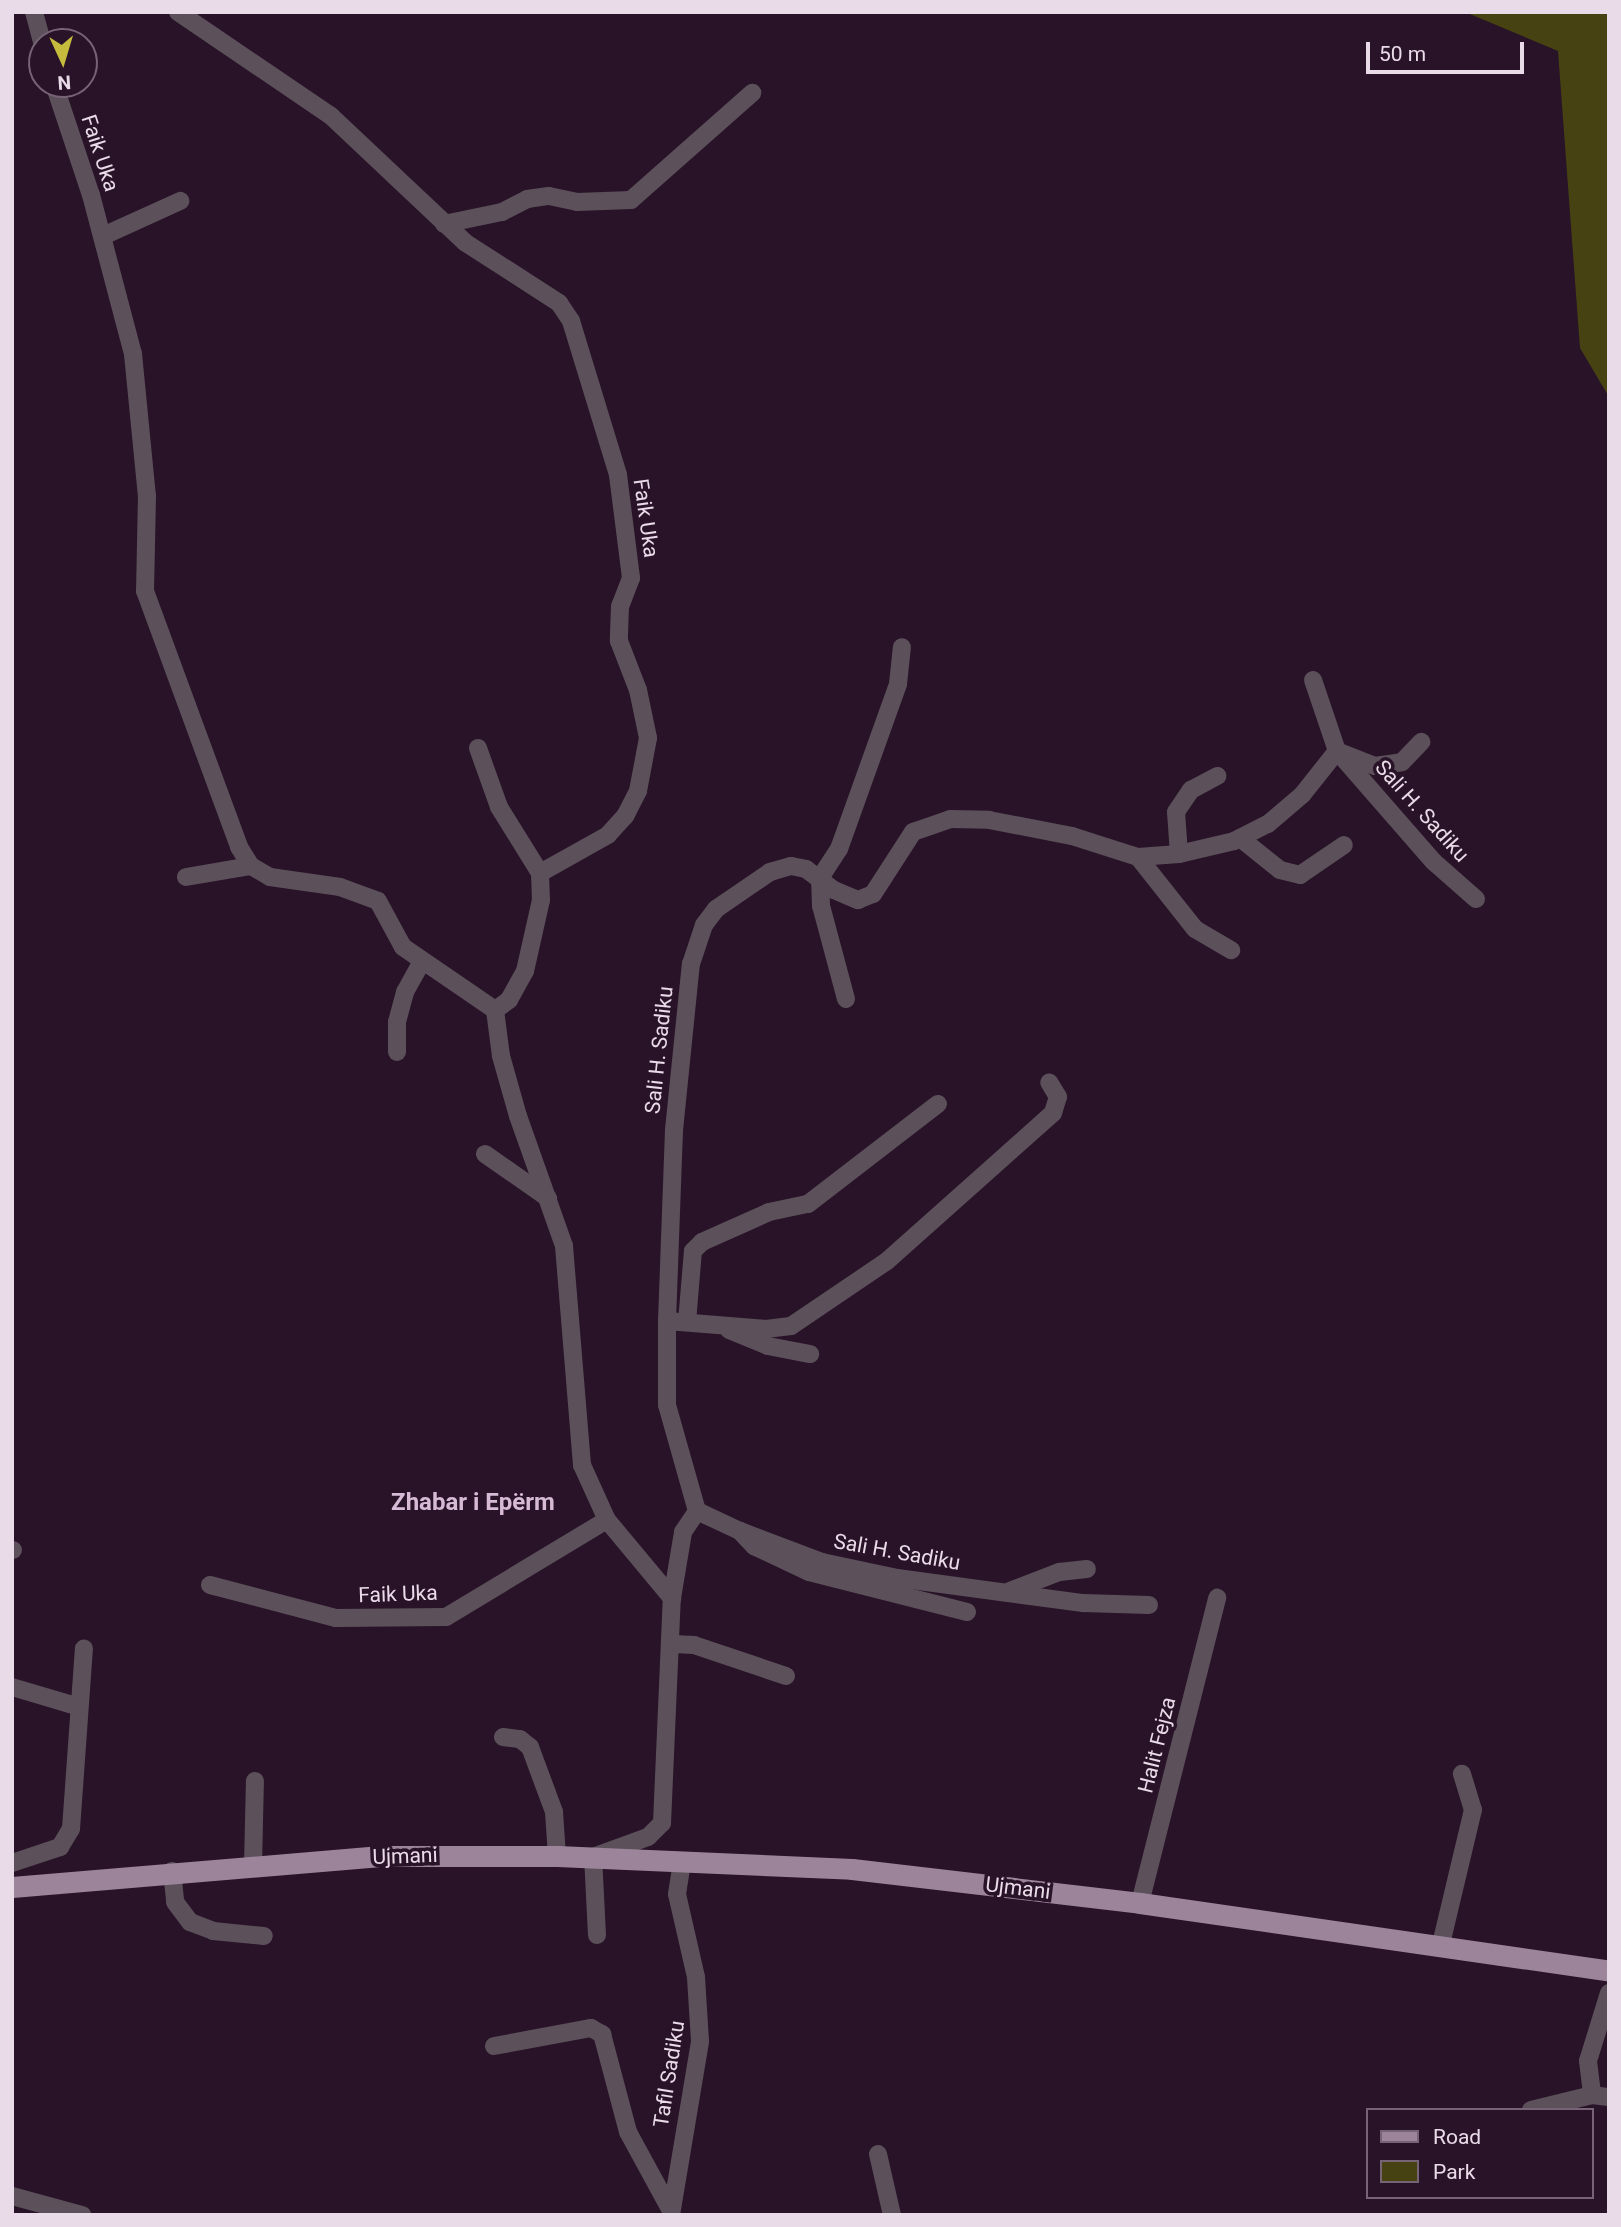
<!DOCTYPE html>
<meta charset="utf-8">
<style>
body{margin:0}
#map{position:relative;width:1621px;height:2227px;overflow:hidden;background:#291328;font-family:Roboto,sans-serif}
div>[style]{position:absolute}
.green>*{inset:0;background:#464212}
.street>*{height:18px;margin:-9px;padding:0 9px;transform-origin:9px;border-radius:9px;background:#5c515b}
.primary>*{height:21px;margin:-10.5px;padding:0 10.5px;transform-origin:10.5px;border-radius:10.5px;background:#9c859b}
span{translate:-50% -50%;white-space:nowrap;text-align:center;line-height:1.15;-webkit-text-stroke:7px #291328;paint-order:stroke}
.street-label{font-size:21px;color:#eadbe9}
.quarter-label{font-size:24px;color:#d7bad5;font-weight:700}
.frame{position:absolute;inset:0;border:14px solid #eadbe9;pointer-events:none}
.legend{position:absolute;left:1366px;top:2108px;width:228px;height:91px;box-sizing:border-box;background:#291328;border:2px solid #766375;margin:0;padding:9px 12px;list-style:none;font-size:21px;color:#eadbe9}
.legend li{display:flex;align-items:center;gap:14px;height:35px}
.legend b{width:35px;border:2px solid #766375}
.north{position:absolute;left:28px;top:28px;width:70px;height:70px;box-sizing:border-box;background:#291328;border:2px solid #766375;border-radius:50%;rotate:176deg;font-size:19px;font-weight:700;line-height:28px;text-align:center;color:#eadbe9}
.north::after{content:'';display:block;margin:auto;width:24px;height:32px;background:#c5bc3d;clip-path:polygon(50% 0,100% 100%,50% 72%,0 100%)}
.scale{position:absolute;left:1366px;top:42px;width:158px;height:32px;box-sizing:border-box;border:4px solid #eadbe9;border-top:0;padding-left:9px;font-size:21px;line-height:24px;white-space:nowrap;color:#eadbe9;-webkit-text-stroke:5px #291328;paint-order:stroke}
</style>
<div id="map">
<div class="green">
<div style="clip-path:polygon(1465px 12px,1609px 12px,1609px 397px,1580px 348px,1558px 51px)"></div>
</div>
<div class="street">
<div style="left:34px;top:12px;width:31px;rotate:75deg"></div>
<div style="left:178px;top:12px;width:185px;rotate:34.2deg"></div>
<div style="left:331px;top:116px;width:185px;rotate:43.3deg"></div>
<div style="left:466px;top:243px;width:111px;rotate:32.8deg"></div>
<div style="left:559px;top:303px;width:22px;rotate:56deg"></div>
<div style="left:571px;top:321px;width:161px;rotate:73deg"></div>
<div style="left:618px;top:475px;width:104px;rotate:82.8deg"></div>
<div style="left:631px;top:578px;width:30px;rotate:111deg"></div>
<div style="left:620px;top:606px;width:35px;rotate:92deg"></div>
<div style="left:619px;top:641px;width:53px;rotate:68.8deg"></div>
<div style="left:638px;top:690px;width:49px;rotate:78.2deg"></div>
<div style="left:648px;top:738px;width:54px;rotate:100.7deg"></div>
<div style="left:638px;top:791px;width:28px;rotate:117deg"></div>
<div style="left:625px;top:816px;width:25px;rotate:132deg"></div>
<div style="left:608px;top:835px;width:78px;rotate:150.8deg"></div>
<div style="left:54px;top:84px;width:117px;rotate:71.6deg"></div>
<div style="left:91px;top:195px;width:164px;rotate:75.2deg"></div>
<div style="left:133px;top:354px;width:143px;rotate:84.4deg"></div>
<div style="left:147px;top:496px;width:95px;rotate:91.2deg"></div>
<div style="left:145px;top:591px;width:273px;rotate:69.8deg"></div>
<div style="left:239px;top:847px;width:22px;rotate:58deg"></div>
<div style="left:251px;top:866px;width:22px;rotate:30deg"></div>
<div style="left:270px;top:877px;width:71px;rotate:8.1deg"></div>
<div style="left:340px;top:887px;width:40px;rotate:20.2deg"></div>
<div style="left:378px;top:901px;width:52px;rotate:61.5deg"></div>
<div style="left:403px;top:947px;width:112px;rotate:34.4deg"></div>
<div style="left:495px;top:1010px;width:46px;rotate:82.6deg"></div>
<div style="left:501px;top:1056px;width:62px;rotate:74.2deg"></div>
<div style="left:518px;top:1116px;width:138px;rotate:70.5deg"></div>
<div style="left:564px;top:1246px;width:220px;rotate:85.3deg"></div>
<div style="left:582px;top:1465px;width:60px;rotate:65.6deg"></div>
<div style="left:607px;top:1520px;width:102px;rotate:50.2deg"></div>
<div style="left:444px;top:224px;width:59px;rotate:-11.7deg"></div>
<div style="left:502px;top:212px;width:28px;rotate:-27deg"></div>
<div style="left:527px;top:199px;width:22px;rotate:-8deg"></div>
<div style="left:549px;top:196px;width:29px;rotate:12deg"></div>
<div style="left:577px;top:202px;width:54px;rotate:-2.1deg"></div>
<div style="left:631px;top:200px;width:162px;rotate:-41.5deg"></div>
<div style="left:103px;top:236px;width:85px;rotate:-24.4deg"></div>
<div style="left:1313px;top:680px;width:75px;rotate:71.3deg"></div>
<div style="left:1337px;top:751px;width:147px;rotate:48.9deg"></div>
<div style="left:1434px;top:862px;width:56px;rotate:41.4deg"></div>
<div style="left:478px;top:748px;width:63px;rotate:70.4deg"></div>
<div style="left:499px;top:807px;width:78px;rotate:58.2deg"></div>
<div style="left:540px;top:873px;width:27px;rotate:88deg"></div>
<div style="left:541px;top:900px;width:73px;rotate:102.7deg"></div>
<div style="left:525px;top:971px;width:33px;rotate:119deg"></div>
<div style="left:509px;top:1000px;width:17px;rotate:144deg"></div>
<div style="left:1240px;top:838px;width:51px;rotate:38.7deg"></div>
<div style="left:1280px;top:870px;width:21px;rotate:14deg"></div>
<div style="left:1300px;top:875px;width:53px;rotate:-34.3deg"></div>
<div style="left:1179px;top:854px;width:42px;rotate:-94.1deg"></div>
<div style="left:1176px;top:812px;width:27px;rotate:-56deg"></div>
<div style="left:1191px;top:790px;width:30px;rotate:-28deg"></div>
<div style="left:1138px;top:857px;width:92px;rotate:51.6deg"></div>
<div style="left:1195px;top:929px;width:42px;rotate:30.3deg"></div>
<div style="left:186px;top:877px;width:66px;rotate:-9.6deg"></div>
<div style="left:846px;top:999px;width:96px;rotate:-105deg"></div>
<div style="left:821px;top:906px;width:28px;rotate:-92deg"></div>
<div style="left:820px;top:878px;width:35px;rotate:-57deg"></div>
<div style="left:839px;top:849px;width:175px;rotate:-70.3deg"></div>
<div style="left:898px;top:684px;width:37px;rotate:-84deg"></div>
<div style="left:397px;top:1052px;width:30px;rotate:-90deg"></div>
<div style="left:397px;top:1022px;width:31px;rotate:-75deg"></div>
<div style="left:405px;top:992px;width:33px;rotate:-61deg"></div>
<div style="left:485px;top:1154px;width:77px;rotate:34.9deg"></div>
<div style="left:667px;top:1321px;width:99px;rotate:4.6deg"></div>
<div style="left:766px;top:1329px;width:25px;rotate:-7deg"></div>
<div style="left:791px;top:1326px;width:116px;rotate:-34.1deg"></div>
<div style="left:887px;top:1261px;width:222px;rotate:-41.7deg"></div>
<div style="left:1053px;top:1113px;width:17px;rotate:-73deg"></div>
<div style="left:1058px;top:1097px;width:17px;rotate:-121deg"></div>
<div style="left:687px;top:1322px;width:71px;rotate:-85.2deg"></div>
<div style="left:693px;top:1251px;width:13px;rotate:-45deg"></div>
<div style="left:702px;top:1242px;width:73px;rotate:-24.1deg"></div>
<div style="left:769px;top:1212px;width:40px;rotate:-12deg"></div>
<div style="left:808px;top:1204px;width:164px;rotate:-37.6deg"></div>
<div style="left:729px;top:1330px;width:42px;rotate:22.3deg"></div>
<div style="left:768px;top:1346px;width:43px;rotate:10.8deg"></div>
<div style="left:697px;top:1511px;width:110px;rotate:-105.8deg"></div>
<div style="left:667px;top:1405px;width:84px;rotate:-90deg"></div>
<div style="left:667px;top:1321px;width:191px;rotate:-87.9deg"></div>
<div style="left:674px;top:1130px;width:167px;rotate:-84.2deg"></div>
<div style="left:691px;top:964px;width:41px;rotate:-71.6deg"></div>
<div style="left:704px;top:925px;width:20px;rotate:-53deg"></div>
<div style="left:716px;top:909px;width:65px;rotate:-34.4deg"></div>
<div style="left:770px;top:872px;width:22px;rotate:-16deg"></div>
<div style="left:791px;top:866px;width:15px;rotate:11deg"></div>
<div style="left:806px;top:869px;width:35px;rotate:37deg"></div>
<div style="left:834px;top:890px;width:26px;rotate:23deg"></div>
<div style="left:858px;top:900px;width:16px;rotate:-22deg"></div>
<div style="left:873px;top:894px;width:74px;rotate:-57.2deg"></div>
<div style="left:913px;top:832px;width:39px;rotate:-19deg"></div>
<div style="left:950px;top:819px;width:39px;rotate:1deg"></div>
<div style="left:989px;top:820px;width:85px;rotate:10.9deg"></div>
<div style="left:1072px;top:836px;width:69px;rotate:17.7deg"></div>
<div style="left:1138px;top:857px;width:41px;rotate:-4.2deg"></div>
<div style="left:1179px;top:854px;width:57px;rotate:-13.3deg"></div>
<div style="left:1234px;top:841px;width:38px;rotate:-27deg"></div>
<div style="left:1268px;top:824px;width:45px;rotate:-40.5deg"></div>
<div style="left:1302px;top:795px;width:56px;rotate:-51.5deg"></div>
<div style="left:1337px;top:751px;width:41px;rotate:21.5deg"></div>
<div style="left:1375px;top:766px;width:27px;rotate:-8deg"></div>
<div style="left:1402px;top:762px;width:28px;rotate:-46deg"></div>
<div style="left:697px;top:1511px;width:47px;rotate:24.9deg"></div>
<div style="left:740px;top:1531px;width:21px;rotate:47deg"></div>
<div style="left:754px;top:1546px;width:61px;rotate:25.3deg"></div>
<div style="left:809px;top:1572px;width:163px;rotate:14.2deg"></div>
<div style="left:740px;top:1531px;width:88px;rotate:20.7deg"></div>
<div style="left:822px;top:1562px;width:77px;rotate:12deg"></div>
<div style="left:897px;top:1578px;width:188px;rotate:7.7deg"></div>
<div style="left:1083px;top:1603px;width:66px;rotate:1.7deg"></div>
<div style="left:12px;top:1550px;width:1px"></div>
<div style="left:210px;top:1585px;width:130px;rotate:14.7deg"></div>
<div style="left:336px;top:1618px;width:110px;rotate:-0.5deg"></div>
<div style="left:446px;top:1617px;width:188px;rotate:-31.1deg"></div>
<div style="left:1010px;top:1591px;width:53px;rotate:-21.2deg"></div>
<div style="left:1059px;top:1572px;width:28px;rotate:-6deg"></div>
<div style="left:673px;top:1644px;width:21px;rotate:3deg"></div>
<div style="left:694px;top:1645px;width:97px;rotate:18.6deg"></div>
<div style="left:12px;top:1687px;width:70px;rotate:16.6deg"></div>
<div style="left:503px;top:1737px;width:17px;rotate:7deg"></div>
<div style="left:520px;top:1739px;width:13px;rotate:39deg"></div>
<div style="left:530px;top:1747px;width:69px;rotate:69.7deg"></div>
<div style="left:554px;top:1812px;width:44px;rotate:86.1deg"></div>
<div style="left:12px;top:1863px;width:51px;rotate:-18.4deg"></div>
<div style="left:60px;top:1847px;width:21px;rotate:-59deg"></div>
<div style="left:71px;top:1829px;width:181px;rotate:-85.9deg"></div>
<div style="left:253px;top:1866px;width:85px;rotate:-88.7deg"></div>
<div style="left:172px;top:1871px;width:31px;rotate:84deg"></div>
<div style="left:175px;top:1902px;width:25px;rotate:53deg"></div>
<div style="left:190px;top:1922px;width:25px;rotate:21deg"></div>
<div style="left:213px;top:1931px;width:51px;rotate:5.6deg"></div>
<div style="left:1140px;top:1903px;width:315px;rotate:-75.8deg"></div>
<div style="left:597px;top:1935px;width:78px;rotate:-92.9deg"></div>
<div style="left:593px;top:1857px;width:59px;rotate:-20deg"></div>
<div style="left:648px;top:1837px;width:20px;rotate:-45deg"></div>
<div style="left:662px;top:1823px;width:225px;rotate:-87.5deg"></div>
<div style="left:672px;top:1598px;width:67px;rotate:-80.5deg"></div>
<div style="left:683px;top:1532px;width:25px;rotate:-56deg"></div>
<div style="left:1441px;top:1944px;width:138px;rotate:-76.6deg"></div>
<div style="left:1473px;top:1810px;width:38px;rotate:-107deg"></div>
<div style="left:1609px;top:1993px;width:71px;rotate:107.2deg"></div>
<div style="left:1588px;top:2061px;width:34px;rotate:83deg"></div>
<div style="left:1592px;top:2095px;width:17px;rotate:7deg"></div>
<div style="left:494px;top:2046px;width:99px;rotate:-10.5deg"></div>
<div style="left:591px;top:2028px;width:13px;rotate:29deg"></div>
<div style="left:602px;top:2034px;width:101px;rotate:75.1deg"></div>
<div style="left:628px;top:2132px;width:90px;rotate:61.4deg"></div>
<div style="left:1531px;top:2110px;width:63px;rotate:-13.8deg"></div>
<div style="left:878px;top:2154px;width:63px;rotate:77.1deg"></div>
<div style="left:12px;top:2196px;width:73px;rotate:15.2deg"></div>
<div style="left:671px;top:2215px;width:176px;rotate:-80.5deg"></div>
<div style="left:700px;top:2041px;width:64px;rotate:-93.6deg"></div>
<div style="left:696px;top:1977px;width:85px;rotate:-102.9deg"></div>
<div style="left:677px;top:1894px;width:32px;rotate:-81deg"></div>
</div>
<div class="primary">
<div style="left:12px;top:1887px;width:367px;rotate:-4.8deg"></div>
<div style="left:378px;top:1856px;width:179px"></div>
<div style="left:557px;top:1856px;width:295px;rotate:2.5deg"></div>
<div style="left:852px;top:1869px;width:290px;rotate:6.7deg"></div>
<div style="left:1140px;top:1903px;width:474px;rotate:8.2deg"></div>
</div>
<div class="street-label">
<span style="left:100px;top:153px;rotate:72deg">Faik Uka</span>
<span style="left:646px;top:518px;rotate:82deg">Faik Uka</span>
<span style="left:1422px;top:811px;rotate:48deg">Sali H. Sadiku</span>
<span style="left:659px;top:1050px;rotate:-84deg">Sali H. Sadiku</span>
<span style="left:897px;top:1552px;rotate:10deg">Sali H. Sadiku</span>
<span style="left:398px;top:1594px;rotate:-2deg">Faik Uka</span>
<span style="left:1157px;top:1745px;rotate:-76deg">Halit Fejza</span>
<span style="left:405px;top:1856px;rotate:-2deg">Ujmani</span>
<span style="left:1018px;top:1888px;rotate:7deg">Ujmani</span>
<span style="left:669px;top:2074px;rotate:-81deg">Tafil Sadiku</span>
</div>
<div class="quarter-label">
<span style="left:473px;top:1503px">Zhabar i Epërm</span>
</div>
<div class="frame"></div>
<ul class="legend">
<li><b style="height:9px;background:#9c859b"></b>Road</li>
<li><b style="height:19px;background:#464212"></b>Park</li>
</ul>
<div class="north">N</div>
<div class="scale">50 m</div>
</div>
